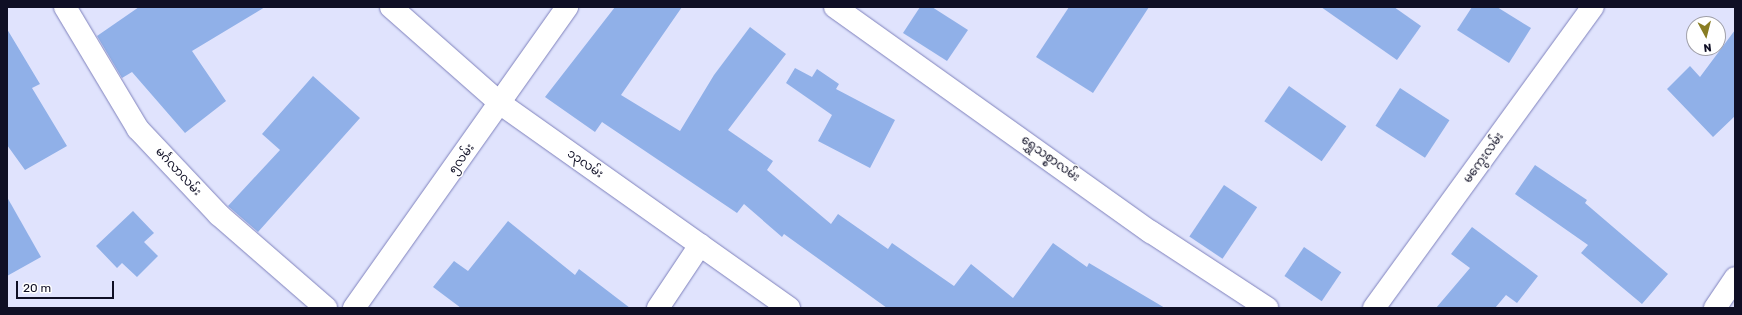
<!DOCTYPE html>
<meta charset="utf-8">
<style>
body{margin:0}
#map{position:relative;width:1742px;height:315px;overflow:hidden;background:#e0e3fd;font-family:Rubik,"Noto Sans Myanmar",sans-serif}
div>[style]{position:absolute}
.building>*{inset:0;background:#90b0e8;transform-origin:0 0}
.roads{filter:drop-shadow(0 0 1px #7e81bc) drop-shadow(0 0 1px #7e81bc)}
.street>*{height:22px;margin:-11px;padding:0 11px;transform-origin:11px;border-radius:11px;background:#fff}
.secondary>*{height:22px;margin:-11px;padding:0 11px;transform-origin:11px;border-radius:11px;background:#fff}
span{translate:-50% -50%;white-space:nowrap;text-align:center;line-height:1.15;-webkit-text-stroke:3px #fff;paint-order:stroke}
.street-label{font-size:12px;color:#0f0f25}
.frame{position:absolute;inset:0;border:8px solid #0f0f25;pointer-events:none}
.north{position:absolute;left:1686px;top:16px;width:40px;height:40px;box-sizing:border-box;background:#fff;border:1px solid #9f9fa8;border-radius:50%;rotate:173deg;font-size:11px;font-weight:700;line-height:16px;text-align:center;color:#0f0f25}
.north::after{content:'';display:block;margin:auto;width:14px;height:18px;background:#897d23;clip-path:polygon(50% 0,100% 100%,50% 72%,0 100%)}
.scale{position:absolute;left:16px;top:281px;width:98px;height:18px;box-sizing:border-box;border:2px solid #0f0f25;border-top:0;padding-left:5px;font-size:12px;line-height:14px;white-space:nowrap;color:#0f0f25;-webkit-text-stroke:3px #fff;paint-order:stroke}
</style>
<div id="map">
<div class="building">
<div style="clip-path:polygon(139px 7px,265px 7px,192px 51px,226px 101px,185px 133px,132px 72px,122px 78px,97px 36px)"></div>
<div style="clip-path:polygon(615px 7px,682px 7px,621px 95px,680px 131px,714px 75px,750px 27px,786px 54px,728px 130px,773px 161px,767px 170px,831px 224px,838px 214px,888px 249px,892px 243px,954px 286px,971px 264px,1013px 298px,1053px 243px,1087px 267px,1089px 263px,1165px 308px,887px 308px,784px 234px,782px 237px,744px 204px,737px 213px,602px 122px,595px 132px,545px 97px)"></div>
<div style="clip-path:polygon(920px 7px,932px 7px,968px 30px,947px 61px,903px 33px)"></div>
<div style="clip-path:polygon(1069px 7px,1149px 7px,1093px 93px,1036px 57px)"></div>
<div style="clip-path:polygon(1321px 7px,1394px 7px,1421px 26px,1397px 60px)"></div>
<div style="clip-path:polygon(1472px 7px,1497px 7px,1531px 28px,1509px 63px,1457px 30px)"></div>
<div style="clip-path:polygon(7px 29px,40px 84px,32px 88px,67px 146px,25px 170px,7px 145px)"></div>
<div style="clip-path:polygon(1735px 30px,1735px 116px,1713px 137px,1667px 89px,1690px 66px,1700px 77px)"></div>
<div style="clip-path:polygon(795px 68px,812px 77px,817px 69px,839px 84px,836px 89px,895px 120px,870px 168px,818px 141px,832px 115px,786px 83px)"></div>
<div style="clip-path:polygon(313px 76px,360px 118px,258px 232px,228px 206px,280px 150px,262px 134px)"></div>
<div style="left:1289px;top:86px;width:70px;height:43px;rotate:35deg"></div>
<div style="left:1400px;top:88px;width:59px;height:45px;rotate:33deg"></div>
<div style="clip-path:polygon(1535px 165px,1587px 200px,1585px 203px,1668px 274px,1642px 304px,1581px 253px,1588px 245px,1515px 194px)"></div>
<div style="left:1224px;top:185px;width:40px;height:62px;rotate:34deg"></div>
<div style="clip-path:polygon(7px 197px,41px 257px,7px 276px)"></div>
<div style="clip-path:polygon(133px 211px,154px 233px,144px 242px,158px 256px,137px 277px,122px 263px,117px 268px,96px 246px)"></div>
<div style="clip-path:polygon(508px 221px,575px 275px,579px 269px,630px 308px,461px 308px,433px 287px,454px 261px,468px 271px)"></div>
<div style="clip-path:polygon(1472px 227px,1538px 276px,1517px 303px,1506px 295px,1495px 308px,1436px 308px,1470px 268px,1451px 254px)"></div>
<div style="left:1304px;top:247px;width:45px;height:35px;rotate:34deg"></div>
</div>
<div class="roads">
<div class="street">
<div style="left:65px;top:7px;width:142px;rotate:59.1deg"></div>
<div style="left:138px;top:129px;width:118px;rotate:46.7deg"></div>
<div style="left:219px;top:215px;width:142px;rotate:41deg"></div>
<div style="left:835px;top:7px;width:388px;rotate:35.5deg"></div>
<div style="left:1151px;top:232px;width:139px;rotate:33.2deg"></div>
<div style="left:354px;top:308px;width:369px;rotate:-54.7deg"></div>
<div style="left:658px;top:308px;width:76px;rotate:-56.3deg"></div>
<div style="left:1374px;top:308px;width:372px;rotate:-54deg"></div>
<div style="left:1715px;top:308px;width:36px;rotate:-56deg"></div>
</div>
<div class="secondary">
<div style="left:391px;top:7px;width:147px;rotate:41.4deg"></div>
<div style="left:501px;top:104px;width:353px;rotate:35.3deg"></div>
</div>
</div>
<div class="street-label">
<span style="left:1484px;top:158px;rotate:-54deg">မကွေးလမ်း</span>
<span style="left:462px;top:159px;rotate:-54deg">၅လမ်း</span>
<span style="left:1050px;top:159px;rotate:36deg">ရွှေသစ္စာလမ်း</span>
<span style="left:585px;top:164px;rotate:35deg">၁၃လမ်း</span>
<span style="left:178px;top:172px;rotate:47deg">မင်္ဂလာလမ်း</span>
</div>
<div class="frame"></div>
<div class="north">N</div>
<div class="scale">20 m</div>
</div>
